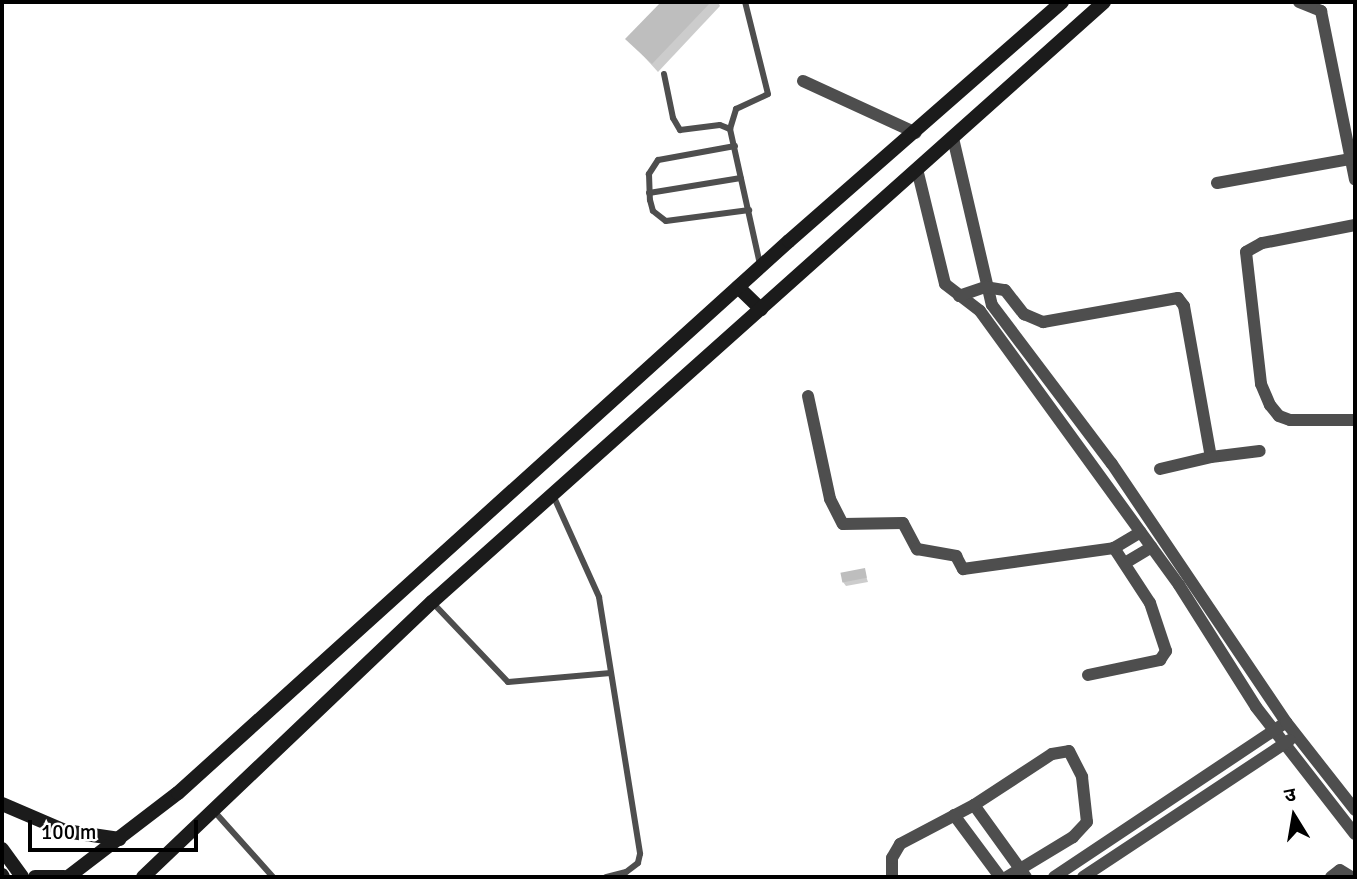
<!DOCTYPE html>
<meta charset="utf-8">
<style>
body{margin:0}
#map{position:relative;width:1357px;height:879px;overflow:hidden;background:#fff;font-family:Signika,"Noto Sans Devanagari",sans-serif}
div>[style]{position:absolute}
.shadow>*{inset:0;background:#0003}
.building>*{inset:0;background:#bebebe;transform-origin:0 0}
.lane>*{height:6px;margin:-3px;padding:0 3px;transform-origin:3px;border-radius:3px;background:#4e4e4e}
.street>*{height:12px;margin:-6px;padding:0 6px;transform-origin:6px;border-radius:6px;background:#4e4e4e}
.secondary>*{height:14px;margin:-7px;padding:0 7px;transform-origin:7px;border-radius:7px;background:#1b1b1b}
span{translate:-50% -50%;white-space:nowrap;text-align:center;line-height:1.15;-webkit-text-stroke:5px #fff;paint-order:stroke}
.frame{position:absolute;inset:0;border:4px solid #000;pointer-events:none}
.north{position:absolute;left:1259px;top:781px;width:70px;height:70px;-webkit-text-stroke:5px #fff;paint-order:stroke;rotate:349deg;font-size:19px;font-weight:700;line-height:28px;text-align:center;color:#000}
.north::after{content:'';display:block;margin:auto;width:24px;height:32px;background:#000;clip-path:polygon(50% 0,100% 100%,50% 72%,0 100%)}
.scale{position:absolute;left:28px;top:820px;width:170px;height:32px;box-sizing:border-box;border:4px solid #000;border-top:0;padding-left:9px;font-size:21px;line-height:24px;white-space:nowrap;color:#000;-webkit-text-stroke:5px #fff;paint-order:stroke}
</style>
<div id="map">
<div class="shadow">
<div style="clip-path:polygon(663px 2px,718px 2px,720px 6px,658px 72px,628px 39px)"></div>
<div style="clip-path:polygon(864px 570px,868px 582px,846px 586px,843px 582px)"></div>
</div>
<div class="building">
<div style="clip-path:polygon(661px 2px,711px 2px,652px 64px,625px 39px)"></div>
<div style="left:865px;top:568px;width:10px;height:25px;rotate:79deg"></div>
</div>
<div class="lane">
<div style="left:664px;top:74px;width:45px;rotate:78.4deg"></div>
<div style="left:673px;top:118px;width:14px;rotate:60deg"></div>
<div style="left:680px;top:130px;width:40px;rotate:-7.1deg"></div>
<div style="left:720px;top:125px;width:11px;rotate:22deg"></div>
<div style="left:730px;top:129px;width:138px;rotate:77.5deg"></div>
<div style="left:730px;top:129px;width:21px;rotate:-73deg"></div>
<div style="left:736px;top:109px;width:35px;rotate:-25deg"></div>
<div style="left:768px;top:94px;width:95px;rotate:-104deg"></div>
<div style="left:735px;top:146px;width:78px;rotate:169.7deg"></div>
<div style="left:658px;top:160px;width:17px;rotate:123deg"></div>
<div style="left:649px;top:174px;width:26px;rotate:88deg"></div>
<div style="left:650px;top:200px;width:11px;rotate:75deg"></div>
<div style="left:653px;top:211px;width:16px;rotate:38deg"></div>
<div style="left:666px;top:221px;width:84px;rotate:-7.5deg"></div>
<div style="left:649px;top:193px;width:93px;rotate:-9.3deg"></div>
<div style="left:553px;top:495px;width:112px;rotate:65.7deg"></div>
<div style="left:599px;top:597px;width:260px;rotate:80.9deg"></div>
<div style="left:640px;top:854px;width:9px;rotate:103deg"></div>
<div style="left:638px;top:863px;width:15px;rotate:143deg"></div>
<div style="left:626px;top:872px;width:21px;rotate:166deg"></div>
<div style="left:432px;top:602px;width:110px;rotate:46.5deg"></div>
<div style="left:508px;top:682px;width:103px;rotate:-5deg"></div>
<div style="left:213px;top:810px;width:90px;rotate:48.2deg"></div>
</div>
<div class="street">
<div style="left:1299px;top:2px;width:24px;rotate:22deg"></div>
<div style="left:1321px;top:11px;width:172px;rotate:78.6deg"></div>
<div style="left:803px;top:81px;width:124px;rotate:24.7deg"></div>
<div style="left:953px;top:138px;width:171px;rotate:76.9deg"></div>
<div style="left:992px;top:305px;width:199px;rotate:53deg"></div>
<div style="left:1112px;top:464px;width:311px;rotate:56deg"></div>
<div style="left:917px;top:169px;width:118px;rotate:76.3deg"></div>
<div style="left:945px;top:284px;width:44px;rotate:37.6deg"></div>
<div style="left:980px;top:311px;width:339px;rotate:54deg"></div>
<div style="left:1179px;top:585px;width:144px;rotate:57.7deg"></div>
<div style="left:1256px;top:707px;width:161px;rotate:52.1deg"></div>
<div style="left:1217px;top:183px;width:136px;rotate:-10.2deg"></div>
<div style="left:1355px;top:225px;width:95px;rotate:169deg"></div>
<div style="left:1262px;top:243px;width:18px;rotate:151deg"></div>
<div style="left:1246px;top:252px;width:133px;rotate:83.5deg"></div>
<div style="left:1261px;top:384px;width:23px;rotate:67deg"></div>
<div style="left:1270px;top:405px;width:14px;rotate:51deg"></div>
<div style="left:1279px;top:416px;width:12px;rotate:20deg"></div>
<div style="left:1290px;top:420px;width:65px"></div>
<div style="left:959px;top:296px;width:28px;rotate:-19deg"></div>
<div style="left:985px;top:287px;width:20px;rotate:9deg"></div>
<div style="left:1005px;top:290px;width:31px;rotate:52deg"></div>
<div style="left:1024px;top:314px;width:21px;rotate:23deg"></div>
<div style="left:1043px;top:322px;width:137px;rotate:-10.1deg"></div>
<div style="left:1178px;top:298px;width:10px;rotate:53deg"></div>
<div style="left:1184px;top:306px;width:153px;rotate:79.9deg"></div>
<div style="left:1211px;top:457px;width:49px;rotate:-7deg"></div>
<div style="left:808px;top:396px;width:105px;rotate:77.9deg"></div>
<div style="left:830px;top:499px;width:28px;rotate:63deg"></div>
<div style="left:843px;top:524px;width:60px;rotate:-1deg"></div>
<div style="left:903px;top:523px;width:30px;rotate:62deg"></div>
<div style="left:917px;top:549px;width:40px;rotate:10deg"></div>
<div style="left:956px;top:556px;width:15px;rotate:62deg"></div>
<div style="left:963px;top:569px;width:152px;rotate:-7.9deg"></div>
<div style="left:1114px;top:548px;width:31px;rotate:-31deg"></div>
<div style="left:1160px;top:469px;width:52px;rotate:-13.2deg"></div>
<div style="left:1125px;top:563px;width:31px;rotate:-31deg"></div>
<div style="left:1088px;top:675px;width:74px;rotate:-11.8deg"></div>
<div style="left:1160px;top:660px;width:11px;rotate:-56deg"></div>
<div style="left:1166px;top:651px;width:51px;rotate:-108.4deg"></div>
<div style="left:1150px;top:603px;width:66px;rotate:-123.2deg"></div>
<div style="left:974px;top:805px;width:89px;rotate:54.2deg"></div>
<div style="left:954px;top:815px;width:77px;rotate:53.4deg"></div>
<div style="left:892px;top:877px;width:19px;rotate:-90deg"></div>
<div style="left:892px;top:858px;width:16px;rotate:-60deg"></div>
<div style="left:900px;top:844px;width:84px;rotate:-27.8deg"></div>
<div style="left:974px;top:805px;width:93px;rotate:-33.2deg"></div>
<div style="left:1052px;top:754px;width:17px;rotate:-10deg"></div>
<div style="left:1069px;top:751px;width:29px;rotate:63deg"></div>
<div style="left:1082px;top:777px;width:45px;rotate:83.7deg"></div>
<div style="left:1087px;top:822px;width:21px;rotate:133deg"></div>
<div style="left:1073px;top:837px;width:77px;rotate:148.8deg"></div>
<div style="left:1054px;top:877px;width:279px;rotate:-33.7deg"></div>
<div style="left:1286px;top:722px;width:112px;rotate:51.9deg"></div>
<div style="left:1083px;top:877px;width:248px;rotate:-33.5deg"></div>
<div style="left:1331px;top:877px;width:11px;rotate:-38deg"></div>
<div style="left:1340px;top:870px;width:13px;rotate:32deg"></div>
</div>
<div class="secondary">
<div style="left:738px;top:287px;width:32px;rotate:44deg"></div>
<div style="left:2px;top:804px;width:69px;rotate:23.2deg"></div>
<div style="left:65px;top:831px;width:55px;rotate:8.4deg"></div>
<div style="left:2px;top:849px;width:34px;rotate:54deg"></div>
<div style="left:2px;top:875px;width:2px;rotate:63deg"></div>
<div style="left:35px;top:877px;width:29px"></div>
<div style="left:68px;top:877px;width:138px;rotate:-37.4deg"></div>
<div style="left:178px;top:793px;width:823px;rotate:-42.1deg"></div>
<div style="left:789px;top:241px;width:363px;rotate:-41.2deg"></div>
<div style="left:143px;top:877px;width:399px;rotate:-43.6deg"></div>
<div style="left:432px;top:602px;width:901px;rotate:-41.76deg"></div>
</div>
<div class="frame"></div>
<div class="north">उ</div>
<div class="scale">100 m</div>
</div>
